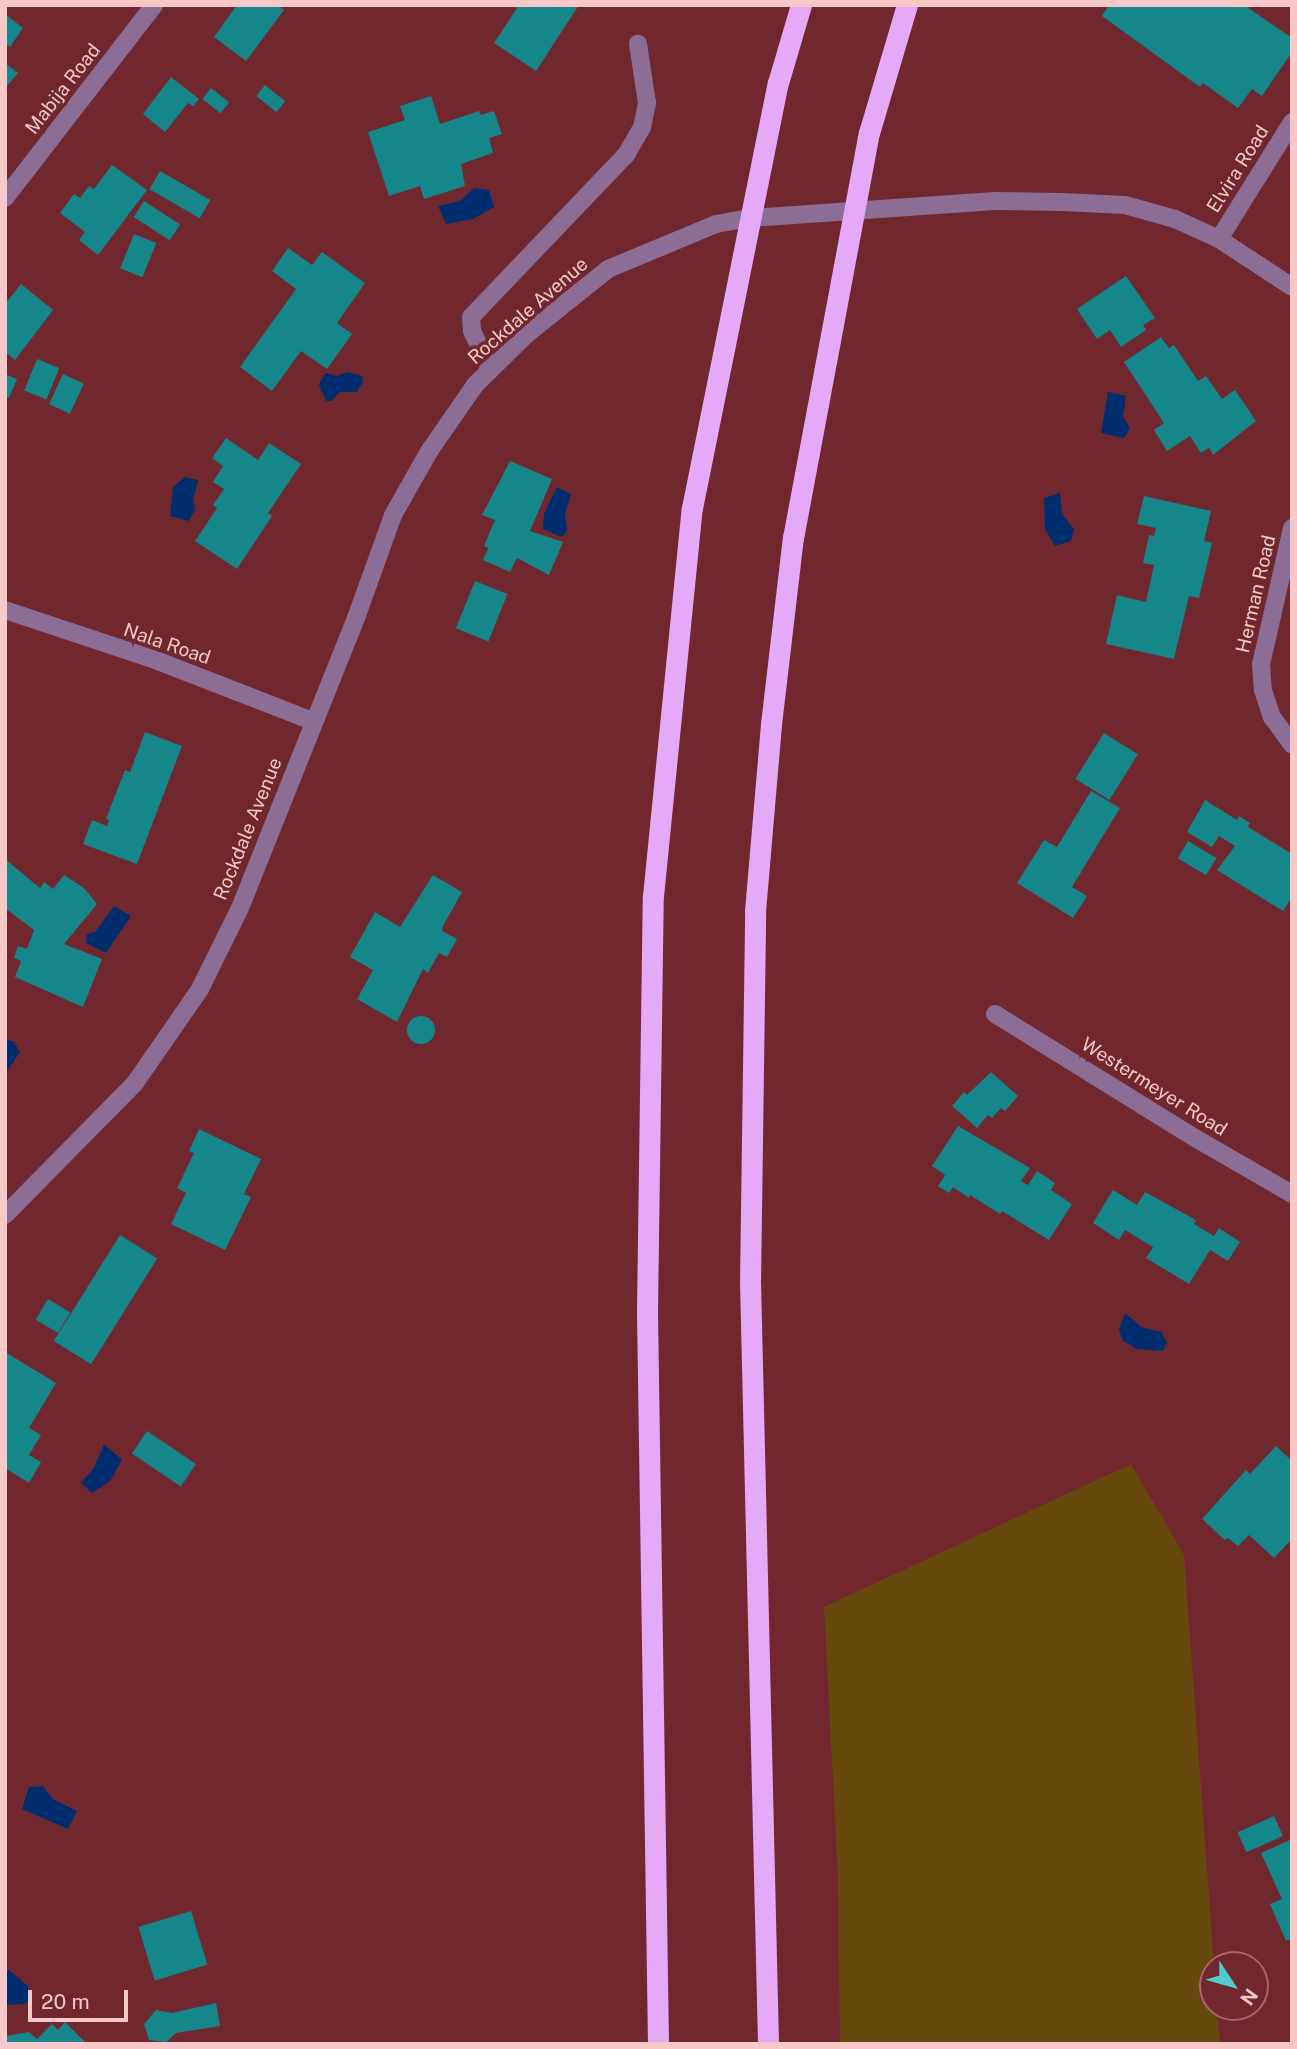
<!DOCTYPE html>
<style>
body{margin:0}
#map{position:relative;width:1297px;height:2049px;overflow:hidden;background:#71272e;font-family:"Public Sans",sans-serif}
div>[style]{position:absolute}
.green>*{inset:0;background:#68490d}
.water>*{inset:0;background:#002d6e}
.building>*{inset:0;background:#15868a;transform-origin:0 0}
.round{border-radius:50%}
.minor>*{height:18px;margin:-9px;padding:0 9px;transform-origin:9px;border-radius:9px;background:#8c6d95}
.highway>*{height:21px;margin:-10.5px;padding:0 10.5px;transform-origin:10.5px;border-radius:10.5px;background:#e5aaf7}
span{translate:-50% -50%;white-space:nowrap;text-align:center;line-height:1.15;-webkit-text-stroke:7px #71272e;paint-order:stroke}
.street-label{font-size:19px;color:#f6c8c8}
.frame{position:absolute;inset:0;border:7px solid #f6c8c8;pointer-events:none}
.north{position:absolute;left:1199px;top:1951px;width:70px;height:70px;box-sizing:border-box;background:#71272e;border:2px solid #a6676c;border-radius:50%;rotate:126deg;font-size:19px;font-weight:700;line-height:28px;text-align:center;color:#f6c8c8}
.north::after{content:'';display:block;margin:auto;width:24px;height:32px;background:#52ccd1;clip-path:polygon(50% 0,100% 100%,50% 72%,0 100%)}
.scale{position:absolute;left:28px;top:1990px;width:100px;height:32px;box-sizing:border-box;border:4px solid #f6c8c8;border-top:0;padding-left:9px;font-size:21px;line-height:24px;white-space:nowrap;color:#f6c8c8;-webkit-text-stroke:5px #71272e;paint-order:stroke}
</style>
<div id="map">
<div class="green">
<div style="clip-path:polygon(1131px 1464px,1184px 1555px,1214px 1965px,1213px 2007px,1217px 2007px,1220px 2044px,840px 2044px,838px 1877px,824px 1607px)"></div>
</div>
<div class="water">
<div style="clip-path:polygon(474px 188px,489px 190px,494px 207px,473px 219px,446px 224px,438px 206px,460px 201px)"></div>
<div style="clip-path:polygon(347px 372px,362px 376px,363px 382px,357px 392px,340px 392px,331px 401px,326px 401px,319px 385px,323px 377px,326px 373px,336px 376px)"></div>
<div style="clip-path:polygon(1108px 392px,1126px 396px,1123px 417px,1130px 428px,1124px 438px,1101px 433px)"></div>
<div style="clip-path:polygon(185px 477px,198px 480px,193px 501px,195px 510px,189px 521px,170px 516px,173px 487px)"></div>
<div style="clip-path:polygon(557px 487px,571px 494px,565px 514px,567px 531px,562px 537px,543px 529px,544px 514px)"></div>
<div style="clip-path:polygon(1060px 493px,1062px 514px,1074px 529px,1071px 541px,1055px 546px,1045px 529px,1044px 498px)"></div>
<div style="clip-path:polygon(114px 906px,131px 916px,106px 953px,86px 943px,87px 934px,95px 932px)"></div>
<div style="clip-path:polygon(5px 1040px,13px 1041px,20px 1052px,5px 1074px)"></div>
<div style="clip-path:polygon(1125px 1313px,1141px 1327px,1161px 1332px,1167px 1342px,1163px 1351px,1137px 1349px,1123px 1341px,1119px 1330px)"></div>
<div style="clip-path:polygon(104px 1444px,122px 1460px,110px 1481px,92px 1493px,81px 1483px,94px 1468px)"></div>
<div style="clip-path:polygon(43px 1786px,53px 1799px,77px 1811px,68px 1829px,22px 1809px,29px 1787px)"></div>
<div style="clip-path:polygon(9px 1970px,28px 1986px,30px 1999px,25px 2004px,5px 2005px,5px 1972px)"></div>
</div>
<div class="building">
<div style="clip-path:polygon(237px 5px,278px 5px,284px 10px,246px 61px,214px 37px)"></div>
<div style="clip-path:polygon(513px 5px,579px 5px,536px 71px,494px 43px,517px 8px)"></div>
<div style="clip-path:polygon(1109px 5px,1244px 5px,1292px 38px,1292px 52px,1262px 96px,1252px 89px,1238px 108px,1203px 83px,1200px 87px,1102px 16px)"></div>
<div style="clip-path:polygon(5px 14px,23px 28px,10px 47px,5px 43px)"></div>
<div style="clip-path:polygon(5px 63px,18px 73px,5px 88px)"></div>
<div style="clip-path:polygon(171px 77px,199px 99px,193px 106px,188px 103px,165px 132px,143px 114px)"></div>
<div style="left:265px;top:85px;width:26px;height:14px;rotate:39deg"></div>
<div style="left:211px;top:88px;width:23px;height:14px;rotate:38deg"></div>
<div style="clip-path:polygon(431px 96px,440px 124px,479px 111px,481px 115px,494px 111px,502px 134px,489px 138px,493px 153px,461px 164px,465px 186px,424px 199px,420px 186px,389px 196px,368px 132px,405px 120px,400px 106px)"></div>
<div style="clip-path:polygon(112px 165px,147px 190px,98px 255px,79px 240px,85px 232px,60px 213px,74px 194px,80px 198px,89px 186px,94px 189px)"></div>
<div style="left:160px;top:171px;width:58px;height:21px;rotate:30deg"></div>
<div style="left:144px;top:201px;width:43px;height:19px;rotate:33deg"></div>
<div style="left:134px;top:234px;width:24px;height:37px;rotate:22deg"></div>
<div style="clip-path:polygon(288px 248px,312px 265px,322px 252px,365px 283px,337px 323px,352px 334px,327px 369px,301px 351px,272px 391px,240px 367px,296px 289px,272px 271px)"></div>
<div style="clip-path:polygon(1126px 276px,1155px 318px,1143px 325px,1146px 330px,1121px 347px,1110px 330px,1097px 339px,1077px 309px)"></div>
<div style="clip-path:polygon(21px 284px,53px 310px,15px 360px,5px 352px,5px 304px)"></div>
<div style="clip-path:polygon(1161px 337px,1169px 348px,1174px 345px,1198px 381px,1206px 376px,1222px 399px,1235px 390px,1256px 421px,1213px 455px,1209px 448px,1201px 453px,1190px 436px,1167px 451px,1154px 430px,1164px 423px,1124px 362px)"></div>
<div style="left:37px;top:359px;width:24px;height:34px;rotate:22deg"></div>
<div style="clip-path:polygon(5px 374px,17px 379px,9px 398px,5px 396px)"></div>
<div style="left:63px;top:374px;width:23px;height:33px;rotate:25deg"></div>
<div style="clip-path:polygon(226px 438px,258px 460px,269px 443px,301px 464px,268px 513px,272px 516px,237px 569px,195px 541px,217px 508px,213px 505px,224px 489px,213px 482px,223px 466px,212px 458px)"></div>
<div style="clip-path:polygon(510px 461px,552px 479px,530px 531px,563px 542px,549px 575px,517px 558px,510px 572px,483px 560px,488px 548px,484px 546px,495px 520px,482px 515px)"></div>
<div style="clip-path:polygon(1144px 496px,1211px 511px,1204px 541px,1212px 543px,1199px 598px,1189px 596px,1174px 659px,1106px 644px,1117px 595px,1146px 602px,1154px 565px,1143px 563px,1149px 535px,1154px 536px,1156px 528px,1137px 524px)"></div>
<div style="left:475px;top:581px;width:35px;height:51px;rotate:22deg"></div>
<div style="clip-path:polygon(145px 732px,182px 746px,137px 864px,83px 844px,92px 820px,107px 826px,109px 820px,106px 819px,125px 770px,130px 772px)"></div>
<div style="left:1104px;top:733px;width:40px;height:54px;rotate:32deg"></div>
<div style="clip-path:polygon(1091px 791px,1120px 808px,1072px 887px,1087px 896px,1073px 918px,1017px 883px,1044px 840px,1057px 847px)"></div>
<div style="clip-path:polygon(1205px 800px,1237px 820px,1239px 816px,1250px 823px,1248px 827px,1292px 854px,1292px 897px,1283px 911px,1217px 870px,1235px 846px,1219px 836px,1212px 847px,1187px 832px)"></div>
<div style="left:1188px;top:841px;width:33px;height:20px;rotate:31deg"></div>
<div style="clip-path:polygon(5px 859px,40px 888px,44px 882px,53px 889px,64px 875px,84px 888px,97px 904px,64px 944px,102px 959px,83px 1007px,15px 977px,21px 961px,14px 958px,18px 946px,27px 949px,34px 930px,5px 908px)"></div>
<div style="clip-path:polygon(433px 875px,462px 892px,443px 926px,442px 931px,457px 939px,447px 957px,439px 953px,428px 973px,423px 969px,397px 1022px,357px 999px,373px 970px,350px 957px,375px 912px,400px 927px)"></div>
<div class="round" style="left:407px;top:1016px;width:28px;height:28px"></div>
<div style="clip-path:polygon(991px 1072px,1018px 1096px,1005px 1111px,1001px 1108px,992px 1118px,988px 1115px,977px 1128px,952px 1106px,964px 1092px,967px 1095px)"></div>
<div style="clip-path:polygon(958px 1126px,1030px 1168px,1021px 1181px,1028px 1185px,1037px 1171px,1055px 1183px,1051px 1190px,1072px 1204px,1049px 1240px,1002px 1211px,1000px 1214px,970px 1195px,969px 1198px,953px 1187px,949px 1193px,938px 1186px,945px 1175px,932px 1166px)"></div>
<div style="clip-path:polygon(199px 1129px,261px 1159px,244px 1194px,251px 1197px,225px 1250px,171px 1224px,186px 1193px,177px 1188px,194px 1153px,189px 1151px)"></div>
<div style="clip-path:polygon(1113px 1190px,1137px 1205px,1145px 1192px,1196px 1220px,1194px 1224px,1214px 1236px,1219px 1228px,1240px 1242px,1228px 1261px,1210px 1250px,1189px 1284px,1146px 1258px,1153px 1247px,1125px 1230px,1119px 1240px,1093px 1223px)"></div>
<div style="left:120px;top:1235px;width:44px;height:125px;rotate:32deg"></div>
<div style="left:48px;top:1299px;width:26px;height:24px;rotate:31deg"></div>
<div style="clip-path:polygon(5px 1352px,56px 1383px,29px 1428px,41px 1435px,29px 1455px,41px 1462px,29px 1483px,5px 1468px)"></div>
<div style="left:147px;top:1431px;width:59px;height:27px;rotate:34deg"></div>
<div style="clip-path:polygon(1276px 1446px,1292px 1461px,1292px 1539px,1274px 1558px,1249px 1535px,1238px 1546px,1228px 1538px,1225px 1540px,1202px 1519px,1246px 1470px,1250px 1474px)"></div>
<div style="left:1274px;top:1816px;width:22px;height:40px;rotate:66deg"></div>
<div style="clip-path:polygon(1292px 1839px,1292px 1938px,1286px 1941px,1270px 1904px,1282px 1899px,1261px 1853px)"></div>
<div style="left:191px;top:1911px;width:56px;height:55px;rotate:73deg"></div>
<div style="clip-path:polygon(216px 2003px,220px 2026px,176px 2033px,166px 2042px,149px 2040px,144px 2024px,156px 2010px,172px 2013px)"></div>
<div style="clip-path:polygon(65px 2022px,87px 2044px,5px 2044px,5px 2036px,29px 2032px,37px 2039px,52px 2024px,58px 2030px)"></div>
</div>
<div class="minor">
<div style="left:5px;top:198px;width:244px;rotate:-52.3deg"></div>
<div style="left:1219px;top:239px;width:138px;rotate:-58deg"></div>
<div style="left:490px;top:369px;width:42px;rotate:-115.3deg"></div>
<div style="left:472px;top:331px;width:14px;rotate:-94deg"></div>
<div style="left:471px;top:317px;width:224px;rotate:-46.3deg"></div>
<div style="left:626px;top:155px;width:32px;rotate:-60deg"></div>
<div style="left:642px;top:127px;width:25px;rotate:-78deg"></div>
<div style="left:647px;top:103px;width:60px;rotate:-98.7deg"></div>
<div style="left:1292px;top:528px;width:139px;rotate:102.8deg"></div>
<div style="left:1261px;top:664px;width:26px;rotate:86deg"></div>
<div style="left:1263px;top:690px;width:28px;rotate:72deg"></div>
<div style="left:1272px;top:717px;width:34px;rotate:54deg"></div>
<div style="left:5px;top:610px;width:161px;rotate:18.4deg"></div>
<div style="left:158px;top:661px;width:166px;rotate:21.2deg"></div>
<div style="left:995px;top:1014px;width:235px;rotate:31.8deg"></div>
<div style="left:1195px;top:1138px;width:112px;rotate:30deg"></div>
<div style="left:5px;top:1215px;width:185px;rotate:-45.4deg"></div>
<div style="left:135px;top:1083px;width:114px;rotate:-55.3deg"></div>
<div style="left:200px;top:989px;width:90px;rotate:-63.7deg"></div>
<div style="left:240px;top:908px;width:312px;rotate:-68.2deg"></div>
<div style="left:356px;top:618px;width:109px;rotate:-70.2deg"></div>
<div style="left:393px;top:515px;width:75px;rotate:-60.4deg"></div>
<div style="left:430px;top:450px;width:79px;rotate:-55.3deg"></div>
<div style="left:475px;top:385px;width:73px;rotate:-44.4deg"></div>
<div style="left:527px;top:334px;width:104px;rotate:-38.7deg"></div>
<div style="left:608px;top:269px;width:117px;rotate:-22.6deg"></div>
<div style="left:716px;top:224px;width:35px;rotate:-10deg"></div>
<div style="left:750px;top:218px;width:245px;rotate:-4deg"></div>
<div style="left:994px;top:201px;width:68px;rotate:0.8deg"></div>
<div style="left:1062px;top:202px;width:63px;rotate:2.7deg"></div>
<div style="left:1125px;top:205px;width:52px;rotate:15.6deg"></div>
<div style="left:1175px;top:219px;width:48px;rotate:24.4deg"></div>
<div style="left:1219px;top:239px;width:87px;rotate:33.3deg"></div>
</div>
<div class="highway">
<div style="left:658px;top:2044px;width:734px;rotate:-90.86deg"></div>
<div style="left:647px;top:1310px;width:414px;rotate:-89.2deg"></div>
<div style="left:653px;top:896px;width:390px;rotate:-84.3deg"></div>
<div style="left:692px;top:508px;width:434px;rotate:-78.6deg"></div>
<div style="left:778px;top:83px;width:81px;rotate:-73.6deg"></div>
<div style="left:768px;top:2044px;width:761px;rotate:-91.35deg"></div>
<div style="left:750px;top:1283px;width:372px;rotate:-89.2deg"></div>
<div style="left:755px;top:911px;width:188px;rotate:-85.1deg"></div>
<div style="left:771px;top:724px;width:187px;rotate:-83.3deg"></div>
<div style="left:793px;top:538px;width:412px;rotate:-79.4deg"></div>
<div style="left:869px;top:133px;width:134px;rotate:-73.5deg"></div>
</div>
<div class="street-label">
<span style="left:63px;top:89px;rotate:-52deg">Mabija Road</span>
<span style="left:1238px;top:169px;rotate:-58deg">Elvira Road</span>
<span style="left:528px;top:311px;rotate:-41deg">Rockdale Avenue</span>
<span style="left:1256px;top:594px;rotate:-77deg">Herman Road</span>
<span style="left:167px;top:644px;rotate:19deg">Nala Road</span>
<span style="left:248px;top:829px;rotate:-68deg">Rockdale Avenue</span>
<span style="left:1154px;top:1087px;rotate:32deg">Westermeyer Road</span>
</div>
<div class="frame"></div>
<div class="north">N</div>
<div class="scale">20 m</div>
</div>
